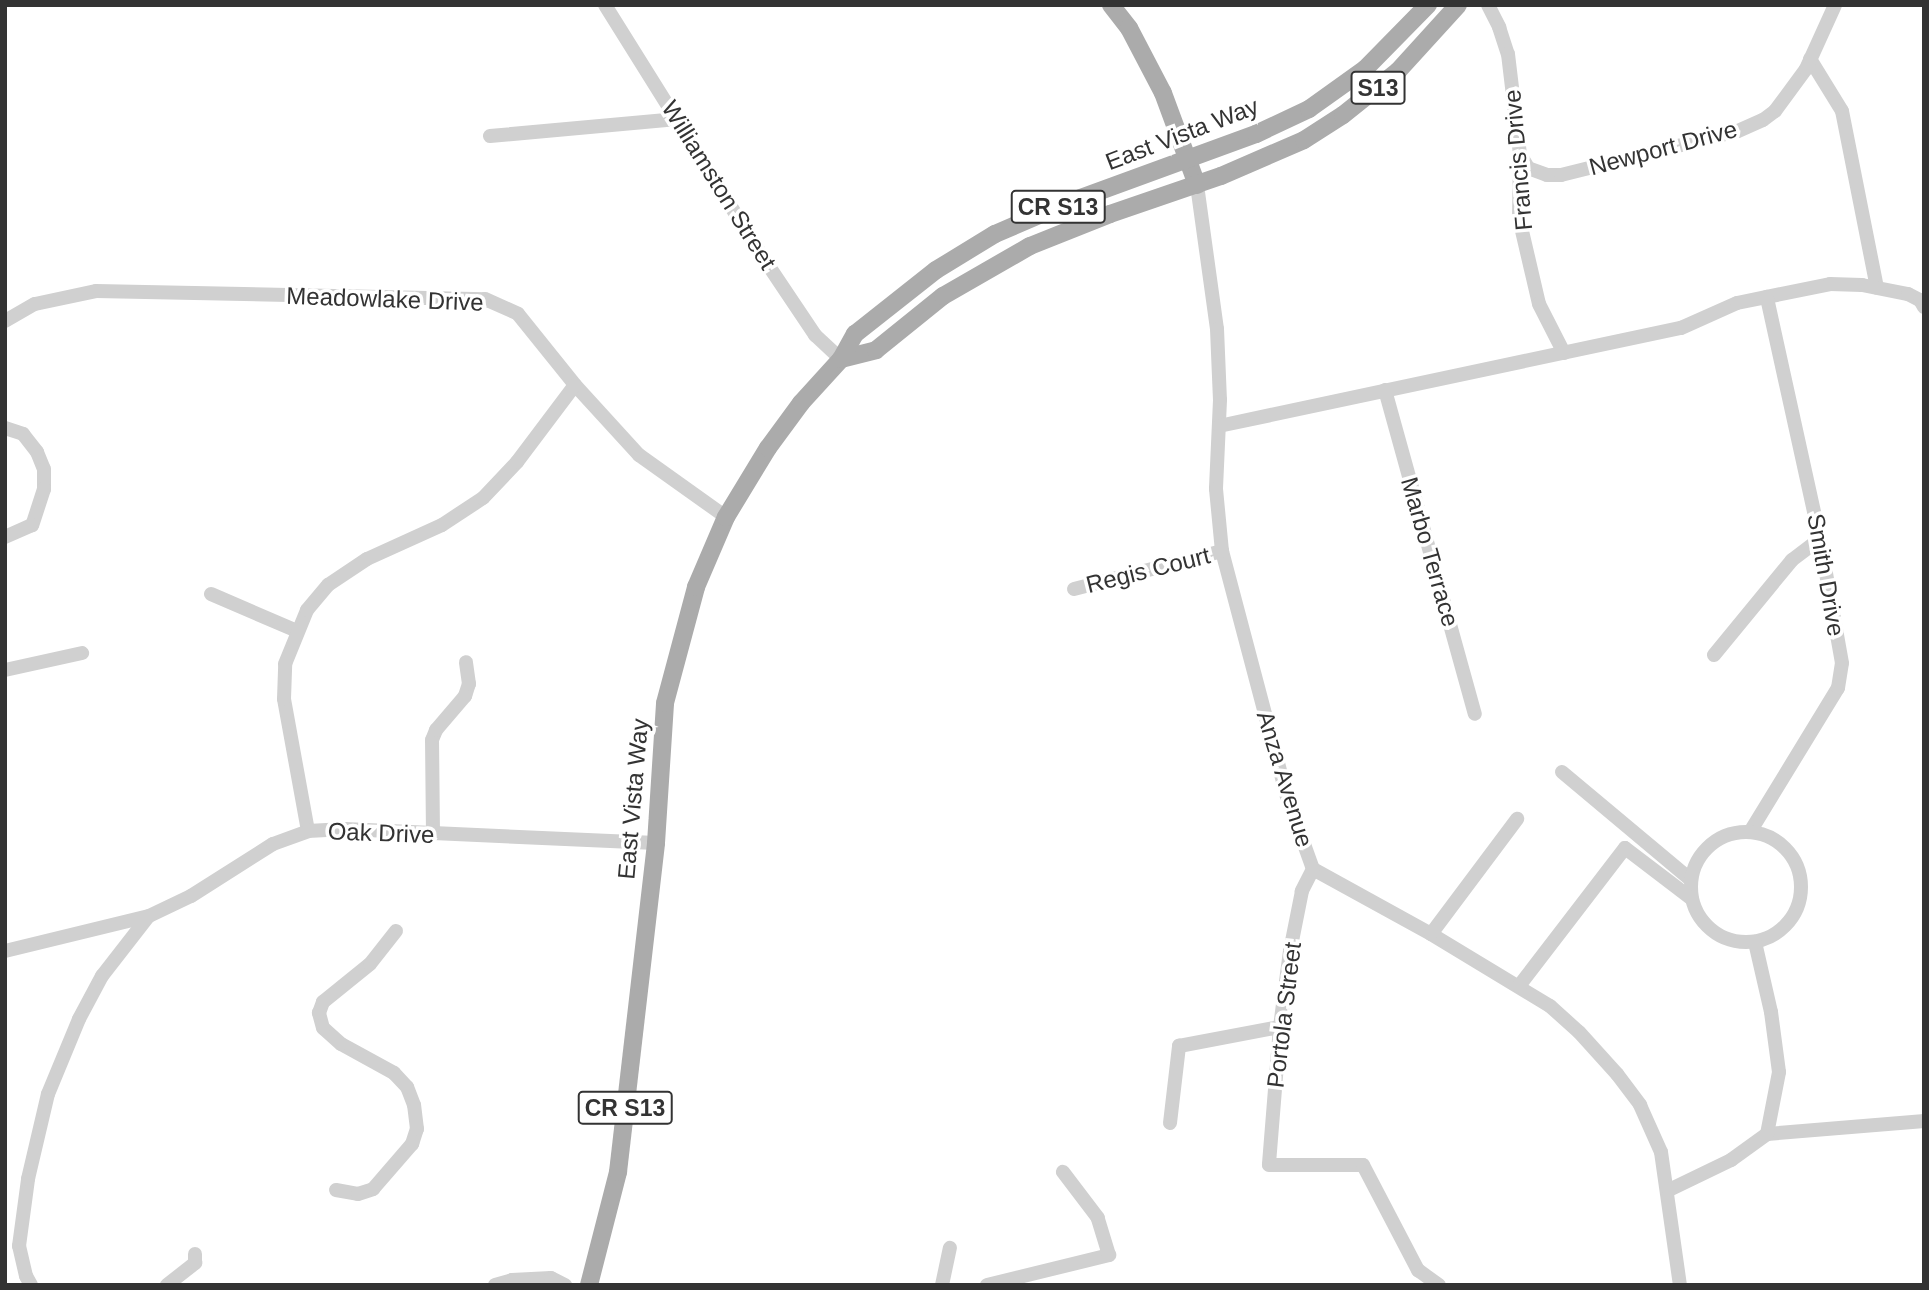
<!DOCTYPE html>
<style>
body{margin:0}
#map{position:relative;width:1929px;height:1290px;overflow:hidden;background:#fff;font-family:Helvetica,sans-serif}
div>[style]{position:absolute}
.minor>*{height:14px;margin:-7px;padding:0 7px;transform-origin:7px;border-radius:7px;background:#d0d0d0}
.minor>.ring{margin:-7px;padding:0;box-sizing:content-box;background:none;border:14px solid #d0d0d0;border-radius:50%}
.major>*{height:18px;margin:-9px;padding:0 9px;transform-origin:9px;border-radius:9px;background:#ababab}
span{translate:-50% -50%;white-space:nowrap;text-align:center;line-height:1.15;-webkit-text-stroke:7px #fff;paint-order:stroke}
.shield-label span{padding:2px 5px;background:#fff;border:2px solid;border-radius:5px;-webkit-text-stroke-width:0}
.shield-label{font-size:23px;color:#333;font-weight:700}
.street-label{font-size:24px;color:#333}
.frame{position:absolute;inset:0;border:7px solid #333;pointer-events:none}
</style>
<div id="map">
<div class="minor">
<div style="left:605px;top:5px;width:300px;rotate:58deg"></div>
<div style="left:764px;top:259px;width:92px;rotate:56.1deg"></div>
<div style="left:815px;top:335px;width:35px;rotate:43deg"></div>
<div style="left:1488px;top:5px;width:25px;rotate:63deg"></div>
<div style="left:1499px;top:27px;width:28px;rotate:72deg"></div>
<div style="left:1508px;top:54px;width:101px;rotate:83.2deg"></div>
<div style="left:1520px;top:154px;width:64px;rotate:90.9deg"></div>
<div style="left:1519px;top:218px;width:88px;rotate:76.9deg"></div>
<div style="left:1539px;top:304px;width:55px;rotate:63deg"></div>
<div style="left:1810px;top:59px;width:61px;rotate:58.4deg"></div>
<div style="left:1842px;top:111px;width:180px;rotate:78.8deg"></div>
<div style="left:490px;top:136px;width:188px;rotate:-5.2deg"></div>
<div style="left:1520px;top:154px;width:16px;rotate:60deg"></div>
<div style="left:1528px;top:168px;width:20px;rotate:20deg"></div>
<div style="left:1547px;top:175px;width:14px"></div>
<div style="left:1561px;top:175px;width:182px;rotate:-14deg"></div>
<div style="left:1738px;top:131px;width:27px;rotate:-24deg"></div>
<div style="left:1763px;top:120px;width:15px;rotate:-37deg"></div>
<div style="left:1775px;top:111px;width:52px;rotate:-53.6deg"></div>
<div style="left:1806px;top:69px;width:70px;rotate:-65.6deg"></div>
<div style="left:1197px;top:185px;width:145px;rotate:82.1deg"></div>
<div style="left:1217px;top:329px;width:71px;rotate:87.6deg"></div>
<div style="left:1220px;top:400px;width:89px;rotate:92.6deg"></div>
<div style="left:1216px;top:489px;width:62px;rotate:84.5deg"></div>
<div style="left:1222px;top:551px;width:251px;rotate:75.2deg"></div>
<div style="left:1286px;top:794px;width:80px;rotate:70.2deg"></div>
<div style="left:1313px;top:869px;width:135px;rotate:28.8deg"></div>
<div style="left:1431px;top:934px;width:139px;rotate:31.2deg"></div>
<div style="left:1550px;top:1006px;width:39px;rotate:42deg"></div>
<div style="left:1579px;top:1032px;width:57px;rotate:47.9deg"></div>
<div style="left:1617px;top:1074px;width:39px;rotate:53deg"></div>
<div style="left:1640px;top:1105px;width:51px;rotate:65.9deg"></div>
<div style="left:1661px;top:1152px;width:134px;rotate:81.9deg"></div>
<div style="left:5px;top:321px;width:34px;rotate:-30deg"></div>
<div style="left:35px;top:304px;width:62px;rotate:-12deg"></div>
<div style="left:96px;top:291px;width:389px;rotate:1.2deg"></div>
<div style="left:485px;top:299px;width:36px;rotate:24deg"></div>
<div style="left:518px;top:314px;width:91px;rotate:51.2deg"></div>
<div style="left:575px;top:385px;width:95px;rotate:47.6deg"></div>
<div style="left:639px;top:455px;width:107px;rotate:35.5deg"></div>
<div style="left:1385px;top:390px;width:336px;rotate:74.5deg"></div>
<div style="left:1219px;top:426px;width:472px;rotate:-12deg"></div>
<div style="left:1681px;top:328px;width:61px;rotate:-24.1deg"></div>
<div style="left:1737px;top:303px;width:95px;rotate:-11.5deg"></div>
<div style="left:1830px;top:284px;width:32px;rotate:2deg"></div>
<div style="left:1862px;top:285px;width:47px;rotate:11.1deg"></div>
<div style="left:1908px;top:294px;width:13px;rotate:27deg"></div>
<div style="left:1920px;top:300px;width:8px;rotate:60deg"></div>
<div style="left:5px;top:428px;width:19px;rotate:18deg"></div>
<div style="left:23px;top:434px;width:23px;rotate:52deg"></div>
<div style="left:37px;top:452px;width:18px;rotate:68deg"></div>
<div style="left:44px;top:469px;width:20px;rotate:90deg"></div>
<div style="left:44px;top:489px;width:38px;rotate:108deg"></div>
<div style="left:32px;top:525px;width:30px;rotate:156deg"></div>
<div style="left:1074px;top:589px;width:153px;rotate:-14.4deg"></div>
<div style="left:211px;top:594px;width:94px;rotate:23.3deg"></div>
<div style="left:1714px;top:655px;width:123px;rotate:-50.6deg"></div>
<div style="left:1792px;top:560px;width:35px;rotate:-37deg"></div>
<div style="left:5px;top:670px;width:79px;rotate:-12.4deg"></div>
<div style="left:1562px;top:772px;width:168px;rotate:39.9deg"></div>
<div style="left:308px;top:831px;width:134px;rotate:-100.3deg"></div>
<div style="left:284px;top:699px;width:35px;rotate:-88deg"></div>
<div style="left:285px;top:664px;width:58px;rotate:-67.8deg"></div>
<div style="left:307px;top:610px;width:33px;rotate:-50deg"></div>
<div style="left:328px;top:585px;width:47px;rotate:-33.7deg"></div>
<div style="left:367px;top:559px;width:82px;rotate:-24.4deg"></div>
<div style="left:442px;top:525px;width:49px;rotate:-33.4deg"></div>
<div style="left:483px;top:498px;width:50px;rotate:-46.6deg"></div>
<div style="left:517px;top:462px;width:96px;rotate:-53deg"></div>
<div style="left:1750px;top:832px;width:169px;rotate:-58.6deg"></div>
<div style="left:1838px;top:688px;width:25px;rotate:-81deg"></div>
<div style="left:1842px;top:663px;width:126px;rotate:-100.1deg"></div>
<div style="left:1820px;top:539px;width:248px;rotate:-102.4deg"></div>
<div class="ring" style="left:1691px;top:832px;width:96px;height:96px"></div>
<div style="left:433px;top:834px;width:94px;rotate:-90.6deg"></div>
<div style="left:432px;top:740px;width:11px;rotate:-68deg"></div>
<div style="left:436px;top:730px;width:45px;rotate:-49.5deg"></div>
<div style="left:465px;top:696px;width:13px;rotate:-72deg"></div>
<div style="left:469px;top:684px;width:22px;rotate:-98deg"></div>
<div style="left:1313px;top:869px;width:25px;rotate:117deg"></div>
<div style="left:1302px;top:891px;width:61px;rotate:101.3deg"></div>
<div style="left:1290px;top:951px;width:77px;rotate:97.5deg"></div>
<div style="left:1280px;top:1027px;width:138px;rotate:94.6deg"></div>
<div style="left:1269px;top:1165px;width:94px"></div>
<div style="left:1363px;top:1165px;width:119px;rotate:62.4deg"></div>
<div style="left:1418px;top:1270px;width:26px;rotate:36deg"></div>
<div style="left:1431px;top:934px;width:144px;rotate:-53.2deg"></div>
<div style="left:5px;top:951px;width:148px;rotate:-13.7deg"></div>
<div style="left:149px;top:916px;width:47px;rotate:-25.5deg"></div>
<div style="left:191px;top:896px;width:97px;rotate:-32.4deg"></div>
<div style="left:273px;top:844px;width:37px;rotate:-20deg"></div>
<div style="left:308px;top:831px;width:37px;rotate:-3deg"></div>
<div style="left:345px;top:829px;width:311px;rotate:2.6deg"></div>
<div style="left:1519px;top:986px;width:174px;rotate:-52.5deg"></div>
<div style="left:1625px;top:848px;width:84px;rotate:37.3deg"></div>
<div style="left:1170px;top:1123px;width:78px;rotate:-83.3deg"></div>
<div style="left:1179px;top:1046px;width:103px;rotate:-10.7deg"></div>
<div style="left:1767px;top:1134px;width:158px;rotate:-4.7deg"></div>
<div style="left:336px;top:1190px;width:22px;rotate:10deg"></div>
<div style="left:358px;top:1194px;width:16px;rotate:-18deg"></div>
<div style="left:373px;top:1189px;width:60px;rotate:-49.1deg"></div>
<div style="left:412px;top:1144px;width:16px;rotate:-72deg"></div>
<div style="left:417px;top:1129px;width:24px;rotate:-97deg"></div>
<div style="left:414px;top:1105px;width:19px;rotate:-111deg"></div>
<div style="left:407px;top:1087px;width:19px;rotate:-133deg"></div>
<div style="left:394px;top:1073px;width:60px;rotate:-151.3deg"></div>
<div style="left:341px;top:1044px;width:24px;rotate:-138deg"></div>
<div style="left:323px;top:1028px;width:16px;rotate:-105deg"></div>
<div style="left:319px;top:1013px;width:12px;rotate:-70deg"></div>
<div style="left:323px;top:1002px;width:60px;rotate:-39deg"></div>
<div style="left:370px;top:964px;width:42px;rotate:-51.8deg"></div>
<div style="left:1669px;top:1190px;width:69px;rotate:-25.8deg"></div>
<div style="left:1731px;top:1160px;width:44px;rotate:-35.8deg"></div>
<div style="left:1767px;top:1134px;width:63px;rotate:-79deg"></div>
<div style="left:1779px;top:1072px;width:61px;rotate:-97.6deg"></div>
<div style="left:1771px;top:1012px;width:72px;rotate:-102.9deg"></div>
<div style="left:31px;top:1285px;width:10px;rotate:-119deg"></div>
<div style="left:26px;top:1276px;width:31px;rotate:-103deg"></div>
<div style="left:19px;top:1246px;width:68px;rotate:-82.3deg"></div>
<div style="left:28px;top:1179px;width:87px;rotate:-76.8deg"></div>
<div style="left:48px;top:1094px;width:81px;rotate:-67.5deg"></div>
<div style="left:79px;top:1019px;width:49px;rotate:-61.9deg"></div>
<div style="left:102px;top:976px;width:75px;rotate:-52.1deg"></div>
<div style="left:167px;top:1285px;width:36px;rotate:-38deg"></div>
<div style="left:195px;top:1263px;width:9px;rotate:-90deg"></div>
<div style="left:495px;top:1285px;width:18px;rotate:-16deg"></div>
<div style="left:512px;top:1280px;width:39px;rotate:-3deg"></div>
<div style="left:551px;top:1278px;width:16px;rotate:27deg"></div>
<div style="left:942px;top:1285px;width:38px;rotate:-78deg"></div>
<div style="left:987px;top:1285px;width:126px;rotate:-13.8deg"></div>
<div style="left:1109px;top:1255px;width:39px;rotate:-107deg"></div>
<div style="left:1098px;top:1218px;width:58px;rotate:-127.3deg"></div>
</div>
<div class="major">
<div style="left:1111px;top:5px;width:29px;rotate:52deg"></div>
<div style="left:1129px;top:28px;width:73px;rotate:62.4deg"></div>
<div style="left:1163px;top:93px;width:98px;rotate:69.7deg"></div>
<div style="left:841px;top:359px;width:36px;rotate:-14deg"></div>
<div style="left:876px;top:350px;width:86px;rotate:-38.9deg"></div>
<div style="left:943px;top:296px;width:100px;rotate:-29.9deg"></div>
<div style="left:1030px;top:246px;width:86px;rotate:-21.8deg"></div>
<div style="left:1110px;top:214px;width:117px;rotate:-18.9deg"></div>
<div style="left:1221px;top:176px;width:90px;rotate:-23.4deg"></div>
<div style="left:1304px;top:140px;width:46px;rotate:-32.7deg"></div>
<div style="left:1343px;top:115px;width:70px;rotate:-38.7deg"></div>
<div style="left:1398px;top:71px;width:89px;rotate:-47.7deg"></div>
<div style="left:589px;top:1285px;width:117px;rotate:-75.6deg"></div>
<div style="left:618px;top:1172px;width:331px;rotate:-83.4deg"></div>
<div style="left:656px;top:843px;width:140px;rotate:-86.3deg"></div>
<div style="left:665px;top:703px;width:120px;rotate:-75deg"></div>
<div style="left:696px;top:587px;width:76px;rotate:-66.8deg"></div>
<div style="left:726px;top:517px;width:81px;rotate:-58.7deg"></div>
<div style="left:768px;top:448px;width:56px;rotate:-53.7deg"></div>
<div style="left:801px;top:403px;width:59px;rotate:-47.7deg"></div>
<div style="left:841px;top:359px;width:29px;rotate:-61deg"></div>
<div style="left:855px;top:334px;width:103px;rotate:-38.3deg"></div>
<div style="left:936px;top:270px;width:69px;rotate:-31.4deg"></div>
<div style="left:995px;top:234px;width:78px;rotate:-23.3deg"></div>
<div style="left:1067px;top:203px;width:201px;rotate:-20.1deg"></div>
<div style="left:1256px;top:134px;width:59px;rotate:-25.3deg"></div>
<div style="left:1309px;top:109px;width:69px;rotate:-35.5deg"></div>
<div style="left:1365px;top:69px;width:90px;rotate:-45.5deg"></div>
</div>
<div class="shield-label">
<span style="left:1378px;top:88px">S13</span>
<span style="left:1058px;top:207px">CR S13</span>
<span style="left:625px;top:1108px">CR S13</span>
</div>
<div class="street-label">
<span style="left:1182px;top:134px;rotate:-21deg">East Vista Way</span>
<span style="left:1663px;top:148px;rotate:-15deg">Newport Drive</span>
<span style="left:1518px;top:160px;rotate:-95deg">Francis Drive</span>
<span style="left:719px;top:185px;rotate:58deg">Williamston Street</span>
<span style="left:385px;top:299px;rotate:2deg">Meadowlake Drive</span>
<span style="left:1430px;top:552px;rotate:74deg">Marbo Terrace</span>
<span style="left:1148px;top:570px;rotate:-14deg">Regis Court</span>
<span style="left:1826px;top:575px;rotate:80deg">Smith Drive</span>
<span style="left:1285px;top:779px;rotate:73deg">Anza Avenue</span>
<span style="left:633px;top:799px;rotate:-85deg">East Vista Way</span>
<span style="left:381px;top:833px;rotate:2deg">Oak Drive</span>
<span style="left:1284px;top:1015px;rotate:-83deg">Portola Street</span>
</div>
<div class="frame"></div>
</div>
